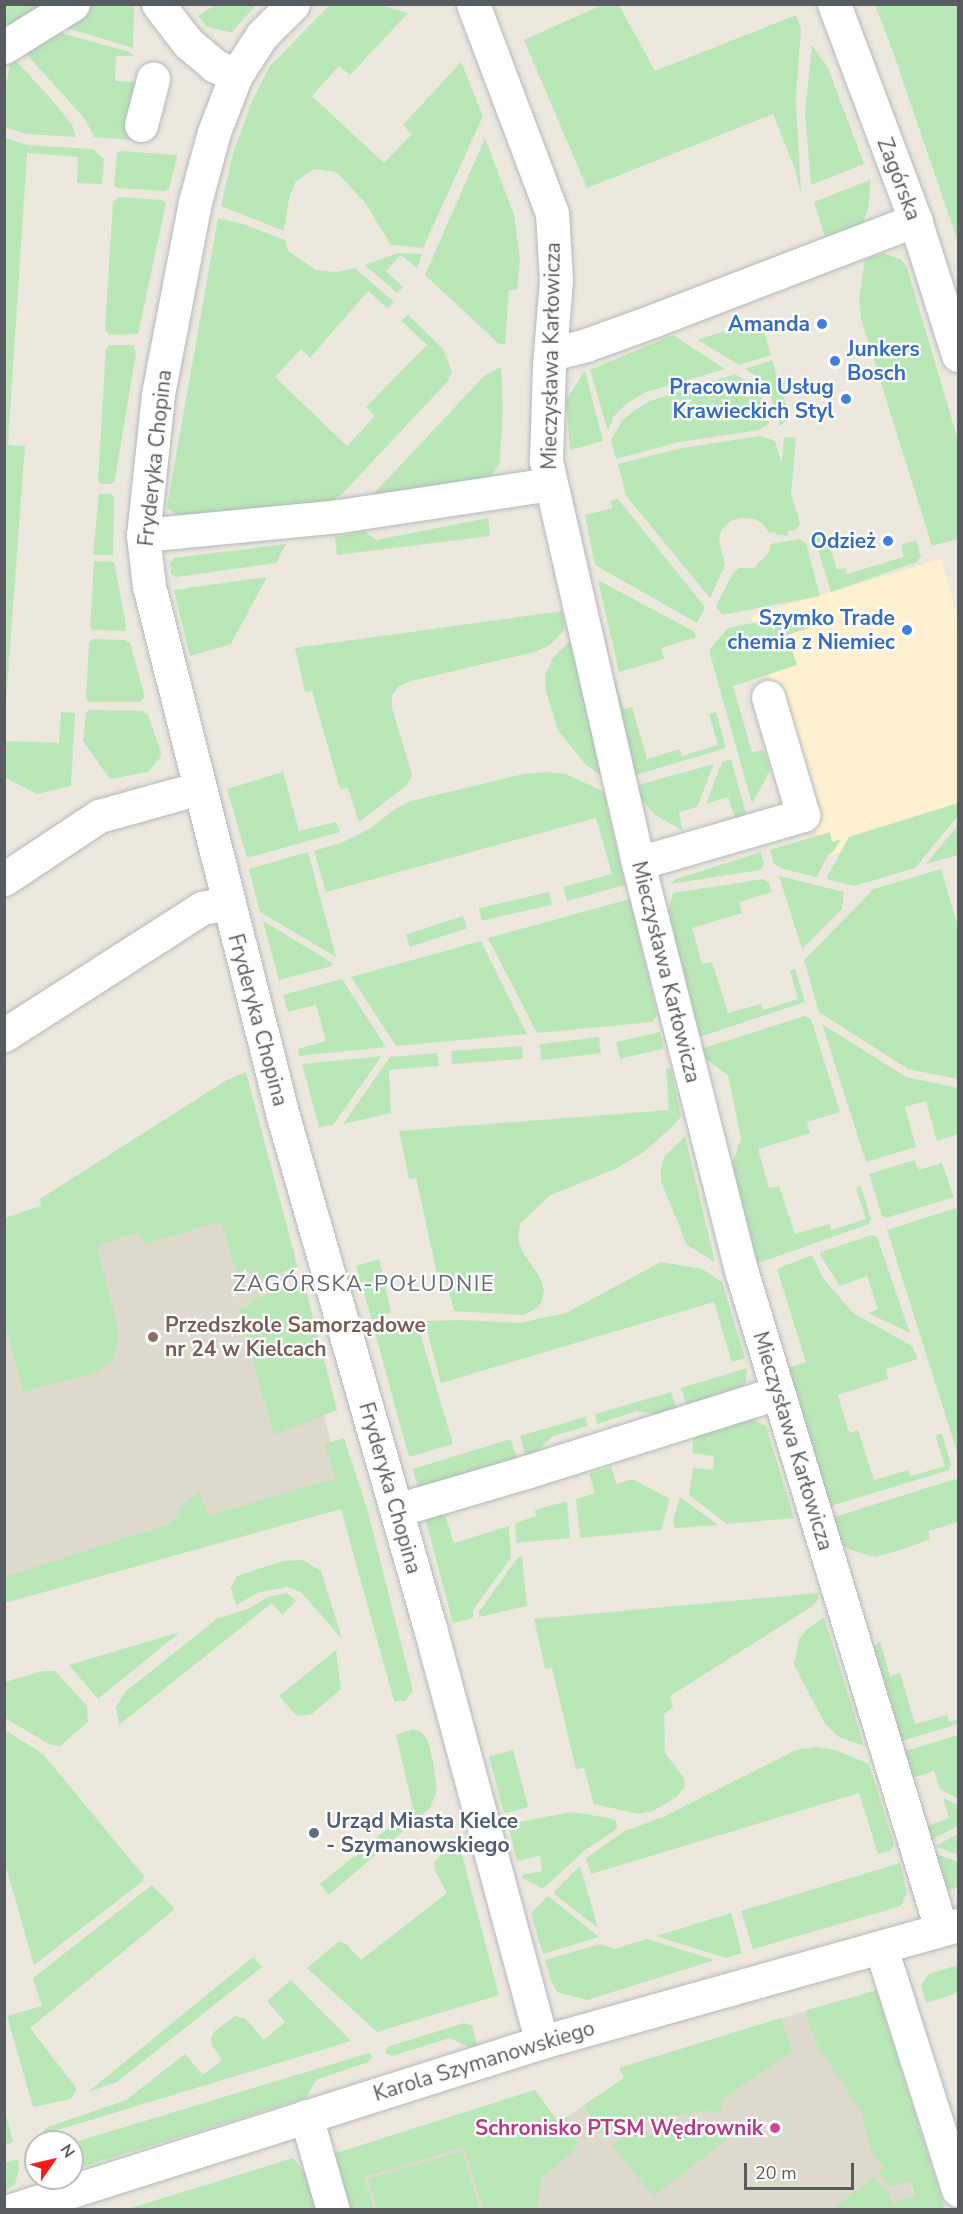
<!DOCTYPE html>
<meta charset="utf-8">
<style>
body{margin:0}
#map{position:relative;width:963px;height:2214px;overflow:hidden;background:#ece8de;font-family:"Nunito Sans",sans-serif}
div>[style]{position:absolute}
.commercial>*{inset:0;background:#fff1d0}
.education>*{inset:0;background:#dedace}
.green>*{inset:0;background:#bae7b7;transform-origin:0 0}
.roads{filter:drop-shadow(0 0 2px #b4b8bd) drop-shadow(0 0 2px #b4b8bd)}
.minor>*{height:33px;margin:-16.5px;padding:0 16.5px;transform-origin:16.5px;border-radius:16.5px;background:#fff}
.dots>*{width:16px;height:16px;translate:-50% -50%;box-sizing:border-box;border:3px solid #fff;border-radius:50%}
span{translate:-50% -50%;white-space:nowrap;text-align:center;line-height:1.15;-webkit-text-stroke:4.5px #fff;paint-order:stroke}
.street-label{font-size:21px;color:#575c61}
.shop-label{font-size:21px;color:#366cbe;font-weight:700}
.right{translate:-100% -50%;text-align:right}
.left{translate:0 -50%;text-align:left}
.education-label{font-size:21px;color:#785e54;font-weight:700}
.service-label{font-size:21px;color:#4e5e75;font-weight:700}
.hotel-label{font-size:21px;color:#b23c85;font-weight:700}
.neighbourhood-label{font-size:22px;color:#686e73;letter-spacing:1.5px}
.frame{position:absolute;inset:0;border:6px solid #575c61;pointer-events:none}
.north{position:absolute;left:24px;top:2130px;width:60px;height:60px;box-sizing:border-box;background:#fff;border:2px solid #bcbec0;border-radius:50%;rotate:56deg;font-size:16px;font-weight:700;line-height:24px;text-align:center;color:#575c61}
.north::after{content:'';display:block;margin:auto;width:21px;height:27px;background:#f61d19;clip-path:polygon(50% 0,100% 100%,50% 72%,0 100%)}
.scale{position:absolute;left:744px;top:2163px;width:110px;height:27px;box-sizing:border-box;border:3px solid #575c61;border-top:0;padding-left:8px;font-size:18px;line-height:21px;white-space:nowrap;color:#575c61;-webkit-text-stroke:4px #fff;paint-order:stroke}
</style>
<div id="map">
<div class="commercial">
<div style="clip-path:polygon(941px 559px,958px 617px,958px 817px,824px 857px,751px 616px)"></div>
</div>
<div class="education">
<div style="clip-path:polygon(227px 1080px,319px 1394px,343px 1493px,5px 1588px,5px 1218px,41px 1206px,40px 1199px)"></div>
<div style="clip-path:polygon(844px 1999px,919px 2209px,343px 2209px,327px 2156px,535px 2090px,559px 2122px,624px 2078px,619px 2068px)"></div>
</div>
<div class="green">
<div style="clip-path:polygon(4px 5px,43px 5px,9px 26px,5px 22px)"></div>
<div style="clip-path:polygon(91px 5px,134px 5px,133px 48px,57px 25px)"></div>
<div style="clip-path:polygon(215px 5px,215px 4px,256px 5px,232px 32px,229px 32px,207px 27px,198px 16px)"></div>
<div style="clip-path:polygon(330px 5px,381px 5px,408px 13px,350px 75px,339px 66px,312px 96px,384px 163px,412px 134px,403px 125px,461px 62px,483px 116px,423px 248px,391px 245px,364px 201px,336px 172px,314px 169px,296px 181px,289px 198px,284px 231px,221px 206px,233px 153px,253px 99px,270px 66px)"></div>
<div style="clip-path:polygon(602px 5px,619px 5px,655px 71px,796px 15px,801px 28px,796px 99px,801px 194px,795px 169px,773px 114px,587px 188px,524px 40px)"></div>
<div style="clip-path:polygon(875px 5px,958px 5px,958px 242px,892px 49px)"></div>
<div style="clip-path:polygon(50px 30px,130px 52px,134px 56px,116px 56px,115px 81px,137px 82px,125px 131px,133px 133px,131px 140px,94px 137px,85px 119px,22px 49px)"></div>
<div style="clip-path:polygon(812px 45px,828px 68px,864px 164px,811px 185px,805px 114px)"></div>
<div style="clip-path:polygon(12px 56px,58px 107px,72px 125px,76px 137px,26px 134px,5px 127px,5px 89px)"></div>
<div style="clip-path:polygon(5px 138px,27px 145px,93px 149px,104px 159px,102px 184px,77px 183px,78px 157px,27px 153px,8px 445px,25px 446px,5px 715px)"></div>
<div style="clip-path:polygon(485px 138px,514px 215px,520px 258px,517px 290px,509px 290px,505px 345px,498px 343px,425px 275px)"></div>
<div style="clip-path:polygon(122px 151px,176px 155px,177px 157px,169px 189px,164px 191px,117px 188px,114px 185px,117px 153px)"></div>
<div style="clip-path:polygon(870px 180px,869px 206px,862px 225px,826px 240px,814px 202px)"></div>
<div style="clip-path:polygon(119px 197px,163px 200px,166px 203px,138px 334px,110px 335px,105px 330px,113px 202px)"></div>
<div style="clip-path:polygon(218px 218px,243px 224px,285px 240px,288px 251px,316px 270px,336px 272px,355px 268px,394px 302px,387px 308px,368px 291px,310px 358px,301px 349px,275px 377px,347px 446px,375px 416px,366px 407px,427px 345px,401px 321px,408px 315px,443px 349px,452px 372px,448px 381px,342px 494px,326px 505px,183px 521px,167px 507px)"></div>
<div style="clip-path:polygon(398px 253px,422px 254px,417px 268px,401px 255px,386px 271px,403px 287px,397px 293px,365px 265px)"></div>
<div style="clip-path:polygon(884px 253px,902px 260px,907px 268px,958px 440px,958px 539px,932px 546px,861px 319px,859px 300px,865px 259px)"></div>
<div style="clip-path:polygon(760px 319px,771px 355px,739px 365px,698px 340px)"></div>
<div style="clip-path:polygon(673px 335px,725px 369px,646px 392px,627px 403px,614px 416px,608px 431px,590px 370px)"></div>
<div style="clip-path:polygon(109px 345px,133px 345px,136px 354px,115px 480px,112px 484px,101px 484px,98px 480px,106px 349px)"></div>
<div style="clip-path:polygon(772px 360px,790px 418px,780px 426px,769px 390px,761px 379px,745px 369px)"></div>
<div style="clip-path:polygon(501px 367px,503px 408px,500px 463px,492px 475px,482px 485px,367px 501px,485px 375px)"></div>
<div style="clip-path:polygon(585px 371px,603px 441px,570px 450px,566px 400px)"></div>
<div style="clip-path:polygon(735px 374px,755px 386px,760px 393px,769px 424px,759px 430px,679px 442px,616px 459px,611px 440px,622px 421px,632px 412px,650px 401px)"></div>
<div style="clip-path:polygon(760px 436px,775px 441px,800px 523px,796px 530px,769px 533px,763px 524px,754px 519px,741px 518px,730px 521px,721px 531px,719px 541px,725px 565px,710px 598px,626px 496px,618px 464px,682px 448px)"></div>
<div style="left:784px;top:437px;width:12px;height:98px;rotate:5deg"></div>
<div style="clip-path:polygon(99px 494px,110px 494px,114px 497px,113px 555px,93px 555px)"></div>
<div style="clip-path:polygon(618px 499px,705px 607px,697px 623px,595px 565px,585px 515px,613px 508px,610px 501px)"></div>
<div style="clip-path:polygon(488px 518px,490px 536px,337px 555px,335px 537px,364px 531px,376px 540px)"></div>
<div style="clip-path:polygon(826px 533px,837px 570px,845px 568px,847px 574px,904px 557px,901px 545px,916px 540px,921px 556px,917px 562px,831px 592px,814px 537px)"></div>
<div style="clip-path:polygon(799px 539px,806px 543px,820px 596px,722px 615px,716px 606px,733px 573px,739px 568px,754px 568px,769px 552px,771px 544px)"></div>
<div style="clip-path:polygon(286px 544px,276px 563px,176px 577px,171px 574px,170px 563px,174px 558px)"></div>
<div style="clip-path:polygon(94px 561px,114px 562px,126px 625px,125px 631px,94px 630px,90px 628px)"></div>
<div style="clip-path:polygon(267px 577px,231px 644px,190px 656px,174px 590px)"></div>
<div style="clip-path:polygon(598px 580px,693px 631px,697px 637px,661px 648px,664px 659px,619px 672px)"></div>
<div style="clip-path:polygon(562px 611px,565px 629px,550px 645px,535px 652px,411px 681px,398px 687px,392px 695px,392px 708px,412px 775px,407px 785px,359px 822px,348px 788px,340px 789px,312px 691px,305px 692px,295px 648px)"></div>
<div style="clip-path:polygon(812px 611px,816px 626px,787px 635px,797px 665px,733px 686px,752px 752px,764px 750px,770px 770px,752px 804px,709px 650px,728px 628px)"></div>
<div style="clip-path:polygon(93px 639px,125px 640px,130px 643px,145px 697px,140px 702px,89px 702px,86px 698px,89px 643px)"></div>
<div style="clip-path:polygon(572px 639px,601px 775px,586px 765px,558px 730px,546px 691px,545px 675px,553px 658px)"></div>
<div style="clip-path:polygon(613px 674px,624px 709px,632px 707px,647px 759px,680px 749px,682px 756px,718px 745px,709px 714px,716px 712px,726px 748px,629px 777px,607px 675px)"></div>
<div style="clip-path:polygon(89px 710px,142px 711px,148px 715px,161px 752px,160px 758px,148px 772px,110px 779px,83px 741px,86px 713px)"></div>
<div style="clip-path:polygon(61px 712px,75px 713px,71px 786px,37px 794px,5px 778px,5px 741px,59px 743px)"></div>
<div style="clip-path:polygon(731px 759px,746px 813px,737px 823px,728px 797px,706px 804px,722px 762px)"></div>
<div style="clip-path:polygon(714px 764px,697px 807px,679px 812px,682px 830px,655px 815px,631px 787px)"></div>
<div style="clip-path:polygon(283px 772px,299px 831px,336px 822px,340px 832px,247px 858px,227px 789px)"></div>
<div style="clip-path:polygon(547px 772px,566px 774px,604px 792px,625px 885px,567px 901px,563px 887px,612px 874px,596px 818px,326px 892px,314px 851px,343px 842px,371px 828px,395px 809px,411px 801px,524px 774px)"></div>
<div style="clip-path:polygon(958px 803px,958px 816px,915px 868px,854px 886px,826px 879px,849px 837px)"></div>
<div style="clip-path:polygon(958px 825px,958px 855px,926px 864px)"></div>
<div style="clip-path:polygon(830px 832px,832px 842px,841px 839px,833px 852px,828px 855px,817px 877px,783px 869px,774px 864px,770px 850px)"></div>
<div style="clip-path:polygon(308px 852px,336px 957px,260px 912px,249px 869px)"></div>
<div style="clip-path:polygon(761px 852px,764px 864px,760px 870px,670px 884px,676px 879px)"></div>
<div style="clip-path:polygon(941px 869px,958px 927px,958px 1079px,908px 1069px,819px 1012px,804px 960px,874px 889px)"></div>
<div style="clip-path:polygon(779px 876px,844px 892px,842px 909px,802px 949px)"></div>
<div style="clip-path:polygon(763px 879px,769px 883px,772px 892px,739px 902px,742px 913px,692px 928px,702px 964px,712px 962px,728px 1013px,761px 1004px,763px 1010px,798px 999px,790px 971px,795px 969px,805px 1002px,693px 1039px,666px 921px,673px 893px)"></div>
<div style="left:549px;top:892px;width:13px;height:72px;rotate:77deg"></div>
<div style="clip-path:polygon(630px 899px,657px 1015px,652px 1022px,537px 1033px,488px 938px)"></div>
<div style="left:463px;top:916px;width:13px;height:60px;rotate:72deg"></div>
<div style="clip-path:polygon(263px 921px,331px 962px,332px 966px,279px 980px)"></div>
<div style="clip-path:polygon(481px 941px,527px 1034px,396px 1046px,351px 977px)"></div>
<div style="clip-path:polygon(342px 979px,386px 1047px,299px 1056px,298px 1049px,326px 1041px,316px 1005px,288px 1012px,283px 995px)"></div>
<div style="clip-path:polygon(805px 1016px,811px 1019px,840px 1112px,807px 1122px,810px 1133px,758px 1149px,769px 1188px,779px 1186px,795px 1234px,829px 1224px,831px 1230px,866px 1219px,856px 1188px,861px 1186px,871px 1219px,869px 1224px,747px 1267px,726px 1180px,741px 1139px,728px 1075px,694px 1051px)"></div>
<div style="clip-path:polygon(822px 1024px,906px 1077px,958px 1088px,958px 1134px,937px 1141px,926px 1101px,905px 1107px,916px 1147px,866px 1162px)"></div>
<div style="left:660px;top:1032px;width:17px;height:45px;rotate:77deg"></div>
<div style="left:599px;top:1037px;width:16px;height:60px;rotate:83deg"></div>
<div style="left:522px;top:1046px;width:13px;height:71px;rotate:86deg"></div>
<div style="clip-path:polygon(437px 1053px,439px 1066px,389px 1070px,391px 1113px,343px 1124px,390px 1057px)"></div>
<div style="clip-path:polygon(382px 1056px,333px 1125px,319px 1127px,302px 1064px)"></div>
<div style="clip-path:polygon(671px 1068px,681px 1117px,675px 1124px,644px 1152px,617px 1168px,549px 1196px,520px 1224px,518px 1240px,524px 1254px,539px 1276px,544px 1289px,542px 1301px,537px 1308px,523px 1315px,454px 1311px,445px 1277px,438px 1278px,416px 1178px,409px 1179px,399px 1131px,669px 1110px,666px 1069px)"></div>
<div style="clip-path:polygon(246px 1072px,298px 1268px,257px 1279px,246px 1270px,237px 1273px,220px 1222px,144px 1244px,139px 1232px,97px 1246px,117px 1323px,118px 1343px,113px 1359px,107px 1366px,90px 1374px,24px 1392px,5px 1327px,5px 1218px,41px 1206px,40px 1199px,227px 1080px)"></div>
<div style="clip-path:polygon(685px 1136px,715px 1262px,687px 1245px,661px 1181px,661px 1168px,665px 1156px)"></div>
<div style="clip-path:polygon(914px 1160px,919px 1170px,942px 1163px,954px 1197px,886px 1218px,882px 1216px,869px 1174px)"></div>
<div style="clip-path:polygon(956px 1208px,958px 1217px,958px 1455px,887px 1230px)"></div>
<div style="clip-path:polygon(872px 1235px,877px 1237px,910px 1333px,868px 1313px,878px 1309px,867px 1276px,840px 1286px,820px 1255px,821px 1252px)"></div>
<div style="clip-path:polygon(812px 1255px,823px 1278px,853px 1313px,912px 1346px,918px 1359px,886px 1369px,888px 1379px,838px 1395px,849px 1433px,858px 1430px,874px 1480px,908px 1470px,911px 1476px,945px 1466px,935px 1435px,942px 1433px,951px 1465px,949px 1470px,821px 1509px,780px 1371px,806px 1362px,777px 1269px)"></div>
<div style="clip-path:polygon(379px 1259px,391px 1312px,375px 1320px,371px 1318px,356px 1266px)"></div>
<div style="clip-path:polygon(661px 1262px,702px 1269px,722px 1282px,745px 1358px,732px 1362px,714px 1302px,441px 1383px,426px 1327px,427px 1321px,462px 1320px,520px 1323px,566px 1313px)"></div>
<div style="clip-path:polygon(301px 1283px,305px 1286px,337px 1410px,274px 1435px,238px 1309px,249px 1306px,255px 1299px)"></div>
<div style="clip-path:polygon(413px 1325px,418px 1326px,453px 1444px,409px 1457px,375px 1333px)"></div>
<div style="clip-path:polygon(747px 1368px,746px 1381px,739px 1392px,689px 1412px,681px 1388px)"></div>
<div style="clip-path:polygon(671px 1392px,678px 1413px,666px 1416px,637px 1411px,597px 1424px,595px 1414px)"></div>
<div style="clip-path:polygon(585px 1417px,588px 1426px,553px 1436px,527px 1460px,520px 1436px)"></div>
<div style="clip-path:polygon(749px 1418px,766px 1426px,794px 1518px,727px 1524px,689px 1495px,693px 1468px,713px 1470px,714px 1456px,692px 1453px,695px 1428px)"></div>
<div style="clip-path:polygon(344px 1438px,368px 1512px,413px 1691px,405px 1701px,394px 1701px,341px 1509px,5px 1603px,5px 1577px,173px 1523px,183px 1504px,199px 1492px,208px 1516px,335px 1478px,325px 1444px)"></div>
<div style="left:511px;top:1439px;width:24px;height:103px;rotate:73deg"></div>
<div style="clip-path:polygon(611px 1467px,617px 1484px,632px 1479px,670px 1499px,661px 1530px,580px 1538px,576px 1499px,595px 1493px,589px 1474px)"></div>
<div style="clip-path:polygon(955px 1479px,958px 1481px,958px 1522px,928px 1531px,930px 1539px,907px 1548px,875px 1557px,854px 1551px,841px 1545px,828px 1519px)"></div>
<div style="clip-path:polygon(680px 1497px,718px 1525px,675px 1528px,673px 1521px)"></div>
<div style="clip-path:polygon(567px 1501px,570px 1538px,516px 1543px,515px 1523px,536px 1516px,535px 1510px)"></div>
<div style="clip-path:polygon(440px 1512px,446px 1518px,454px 1543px,509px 1526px,511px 1558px,473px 1610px,473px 1618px,453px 1623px,424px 1514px)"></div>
<div style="clip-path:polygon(522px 1556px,527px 1606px,479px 1617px,479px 1612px,518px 1557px)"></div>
<div style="clip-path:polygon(303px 1560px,321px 1571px,342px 1639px,301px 1592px,287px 1587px,260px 1592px,236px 1605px,231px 1588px,237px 1576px,283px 1561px)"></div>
<div style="clip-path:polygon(287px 1593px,296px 1601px,282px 1615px,272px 1603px,119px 1725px,116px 1707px,125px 1692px,218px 1618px,248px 1609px,268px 1597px)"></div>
<div style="clip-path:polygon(818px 1593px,818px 1600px,811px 1607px,670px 1696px,673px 1707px,664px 1714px,665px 1753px,684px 1778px,685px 1787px,675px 1798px,653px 1811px,639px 1814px,594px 1804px,584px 1768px,576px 1769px,552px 1668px,545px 1669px,534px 1619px)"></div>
<div style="clip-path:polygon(824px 1617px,864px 1746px,839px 1737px,825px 1724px,794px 1665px,799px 1639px,806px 1630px)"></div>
<div style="clip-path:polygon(180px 1632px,98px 1699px,69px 1665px)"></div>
<div style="clip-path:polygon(880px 1641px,890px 1676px,900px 1673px,915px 1724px,947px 1715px,949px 1722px,958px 1719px,958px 1724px,895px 1743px,871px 1650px)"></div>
<div style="clip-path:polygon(336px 1650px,341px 1689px,312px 1714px,297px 1716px,279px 1696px)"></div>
<div style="clip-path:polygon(43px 1671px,55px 1671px,87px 1706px,88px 1722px,60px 1746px,51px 1745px,5px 1718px,5px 1682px)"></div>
<div style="clip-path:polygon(413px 1729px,421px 1732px,428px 1740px,433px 1762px,437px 1790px,430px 1808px,329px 1895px,320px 1884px,413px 1808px,396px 1735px)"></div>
<div style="clip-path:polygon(5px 1730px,43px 1754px,144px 1876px,143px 1881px,34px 1965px,5px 1863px)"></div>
<div style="clip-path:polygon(958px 1735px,958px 1799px,940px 1789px,934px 1771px,910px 1779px,902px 1752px)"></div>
<div style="clip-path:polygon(817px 1747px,835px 1750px,869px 1764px,894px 1844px,890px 1851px,878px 1854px,859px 1793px,591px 1874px,586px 1858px,625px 1831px,665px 1816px,796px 1750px)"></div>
<div style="left:513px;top:1750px;width:59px;height:25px;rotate:75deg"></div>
<div style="clip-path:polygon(943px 1798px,958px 1805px,958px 1826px,929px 1841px,925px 1827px,949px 1818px)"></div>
<div style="clip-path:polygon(572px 1812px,609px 1818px,616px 1821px,617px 1827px,614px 1831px,585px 1850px,543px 1889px,522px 1878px,522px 1875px,542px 1871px,540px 1856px,517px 1861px,508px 1824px)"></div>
<div style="clip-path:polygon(958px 1834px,958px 1855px,935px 1846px)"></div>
<div style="clip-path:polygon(458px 1849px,461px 1851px,499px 1995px,377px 2032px,307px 1968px,338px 1942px,346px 1944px,361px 1960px,447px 1893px,435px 1870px,434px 1862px,444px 1852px)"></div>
<div style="clip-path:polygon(928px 1851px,958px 1862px,958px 1887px,947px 1891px,937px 1875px)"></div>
<div style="clip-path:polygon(900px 1863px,907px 1893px,901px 1906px,753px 1949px,741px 1911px)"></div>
<div style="clip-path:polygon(580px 1866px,598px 1928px,553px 1893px)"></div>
<div style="clip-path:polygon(152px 1885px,175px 1909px,30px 2028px,77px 2089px,71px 2099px,33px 2107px,7px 2016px,42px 2006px,33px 1978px)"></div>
<div style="clip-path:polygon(548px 1896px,599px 1937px,543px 1954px,531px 1913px)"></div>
<div style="clip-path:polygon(731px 1913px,742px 1953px,726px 1958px,656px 1936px)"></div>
<div style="clip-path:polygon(647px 1939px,715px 1960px,587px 2000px,557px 1992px,551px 1981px,545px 1960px,600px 1944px,614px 1949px)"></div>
<div style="clip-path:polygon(253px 1957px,262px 1967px,117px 2082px,88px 2092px)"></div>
<div style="clip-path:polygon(958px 1965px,958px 1993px,926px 2003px,921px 1985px,929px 1974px)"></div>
<div style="clip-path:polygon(291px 1980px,351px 2041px,41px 2135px,45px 2128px,126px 2100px,185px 2054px,203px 2075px,222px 2060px,212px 2045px,211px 2038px,215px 2031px,235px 2016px,246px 2019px,264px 2040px,285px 2022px,267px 2001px)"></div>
<div style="clip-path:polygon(877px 1990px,886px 2022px,945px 2209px,833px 2209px,874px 2177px,888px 2191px,892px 2203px,915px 2196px,910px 2181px,891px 2187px,878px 2173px,884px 2168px,870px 2150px,862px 2113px,817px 2045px,805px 2011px)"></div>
<div style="clip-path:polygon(781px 2018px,792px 2051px,720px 2101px,724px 2108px,712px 2114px,709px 2110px,621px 2124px,604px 2136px,583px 2106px,624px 2078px,619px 2068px)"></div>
<div style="clip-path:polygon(464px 2023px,472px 2026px,478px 2047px,468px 2047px,450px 2038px,392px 2056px,385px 2053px,387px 2047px)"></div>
<div style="clip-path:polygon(369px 2053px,372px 2057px,368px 2062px,316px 2080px,306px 2098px,72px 2170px,72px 2143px)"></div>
<div style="clip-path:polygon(535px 2090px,558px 2122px,567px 2117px,577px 2131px,577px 2148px,541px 2178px,537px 2209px,483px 2209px,464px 2147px,364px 2177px,374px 2209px,343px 2209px,327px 2156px)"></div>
<div style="clip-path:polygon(5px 2110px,13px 2142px,5px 2145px,4px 2145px)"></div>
<div style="clip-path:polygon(719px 2127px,728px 2139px,653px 2196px,612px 2145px,623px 2137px)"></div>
<div style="clip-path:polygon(462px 2151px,480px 2209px,377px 2209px,368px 2179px)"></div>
<div style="clip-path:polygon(293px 2158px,316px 2186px,323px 2210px,124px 2210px)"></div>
<div style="clip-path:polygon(18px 2159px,19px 2169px,15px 2184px,5px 2191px,5px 2163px)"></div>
</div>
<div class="roads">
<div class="minor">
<div style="left:158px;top:4px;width:49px;rotate:52.4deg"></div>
<div style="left:188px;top:43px;width:35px;rotate:40deg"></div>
<div style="left:215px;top:66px;width:23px;rotate:23deg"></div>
<div style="left:293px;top:4px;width:44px;rotate:135deg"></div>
<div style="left:262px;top:35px;width:48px;rotate:123deg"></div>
<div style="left:236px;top:75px;width:61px;rotate:111.1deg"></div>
<div style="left:214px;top:132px;width:73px;rotate:105.2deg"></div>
<div style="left:195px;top:202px;width:197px;rotate:100.9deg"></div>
<div style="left:158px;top:395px;width:141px;rotate:96.1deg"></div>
<div style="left:143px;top:535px;width:51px;rotate:83.3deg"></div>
<div style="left:149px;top:586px;width:547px;rotate:75.81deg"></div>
<div style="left:283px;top:1116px;width:533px;rotate:73.98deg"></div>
<div style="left:430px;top:1628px;width:429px;rotate:74.9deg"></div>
<div style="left:473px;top:4px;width:223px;rotate:69.3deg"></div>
<div style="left:552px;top:213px;width:67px;rotate:86.6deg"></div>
<div style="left:556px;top:280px;width:85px;rotate:94.7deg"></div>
<div style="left:549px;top:365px;width:96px;rotate:91.8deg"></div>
<div style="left:546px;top:461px;width:412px;rotate:77.1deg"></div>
<div style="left:638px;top:863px;width:423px;rotate:75.8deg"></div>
<div style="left:742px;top:1273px;width:686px;rotate:73.12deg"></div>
<div style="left:834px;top:4px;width:231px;rotate:69.4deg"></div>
<div style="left:915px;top:220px;width:142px;rotate:72.3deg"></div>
<div style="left:4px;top:47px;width:81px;rotate:-31.9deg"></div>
<div style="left:141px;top:125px;width:48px;rotate:-75.4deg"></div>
<div style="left:551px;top:354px;width:36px;rotate:-14deg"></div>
<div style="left:586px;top:345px;width:73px;rotate:-19.9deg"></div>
<div style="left:655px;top:320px;width:279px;rotate:-21deg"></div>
<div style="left:143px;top:535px;width:197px;rotate:-5.5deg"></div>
<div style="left:339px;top:516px;width:213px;rotate:-8.6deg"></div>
<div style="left:638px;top:863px;width:172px;rotate:-16.2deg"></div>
<div style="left:803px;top:815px;width:123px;rotate:-106.5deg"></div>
<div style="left:4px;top:879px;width:114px;rotate:-33.6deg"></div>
<div style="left:99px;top:816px;width:104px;rotate:-15.6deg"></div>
<div style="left:4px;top:1035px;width:235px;rotate:-32.7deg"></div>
<div style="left:202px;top:908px;width:26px;rotate:-11deg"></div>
<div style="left:397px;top:1510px;width:134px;rotate:-16.4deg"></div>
<div style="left:526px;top:1472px;width:263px;rotate:-17.5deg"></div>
<div style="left:881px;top:1948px;width:254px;rotate:72.3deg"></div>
<div style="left:306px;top:2116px;width:98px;rotate:74deg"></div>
<div style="left:12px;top:2210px;width:556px;rotate:-17.59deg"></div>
<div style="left:542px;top:2042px;width:432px;rotate:-15.7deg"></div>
</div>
</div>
<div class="dots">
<div style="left:822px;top:324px;background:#3f7fe0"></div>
<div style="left:835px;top:361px;background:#3f7fe0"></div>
<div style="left:846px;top:399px;background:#3f7fe0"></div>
<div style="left:888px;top:541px;background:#3f7fe0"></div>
<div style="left:907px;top:630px;background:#3f7fe0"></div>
<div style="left:153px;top:1337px;background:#8d6e63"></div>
<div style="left:314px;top:1833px;background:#5c6f8a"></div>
<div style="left:775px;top:2128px;background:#d1479c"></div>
</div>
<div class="street-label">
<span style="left:899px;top:179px;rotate:69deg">Zagórska</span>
<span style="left:551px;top:356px;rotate:-89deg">Mieczysława Karłowicza</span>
<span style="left:155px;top:458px;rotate:-84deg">Fryderyka Chopina</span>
<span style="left:666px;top:972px;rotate:76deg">Mieczysława Karłowicza</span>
<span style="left:258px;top:1020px;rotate:75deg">Fryderyka Chopina</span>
<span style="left:793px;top:1441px;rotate:73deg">Mieczysława Karłowicza</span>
<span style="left:390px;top:1488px;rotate:74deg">Fryderyka Chopina</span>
<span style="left:484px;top:2061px;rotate:-17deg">Karola Szymanowskiego</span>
</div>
<div class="shop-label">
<span class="right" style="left:810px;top:324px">Amanda</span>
<span class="left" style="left:847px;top:361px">Junkers<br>Bosch</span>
<span class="right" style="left:834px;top:399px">Pracownia Usług<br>Krawieckich Styl</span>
<span class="right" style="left:876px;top:541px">Odzież</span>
<span class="right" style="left:895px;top:630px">Szymko Trade<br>chemia z Niemiec</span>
</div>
<div class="education-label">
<span class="left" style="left:165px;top:1337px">Przedszkole Samorządowe<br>nr 24 w Kielcach</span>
</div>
<div class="service-label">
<span class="left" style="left:326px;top:1833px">Urząd Miasta Kielce<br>- Szymanowskiego</span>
</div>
<div class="hotel-label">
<span class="right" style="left:763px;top:2128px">Schronisko PTSM Wędrownik</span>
</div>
<div class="neighbourhood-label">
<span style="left:364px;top:1285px">ZAGÓRSKA-POŁUDNIE</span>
</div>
<div class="frame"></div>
<div class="north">N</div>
<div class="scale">20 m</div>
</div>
